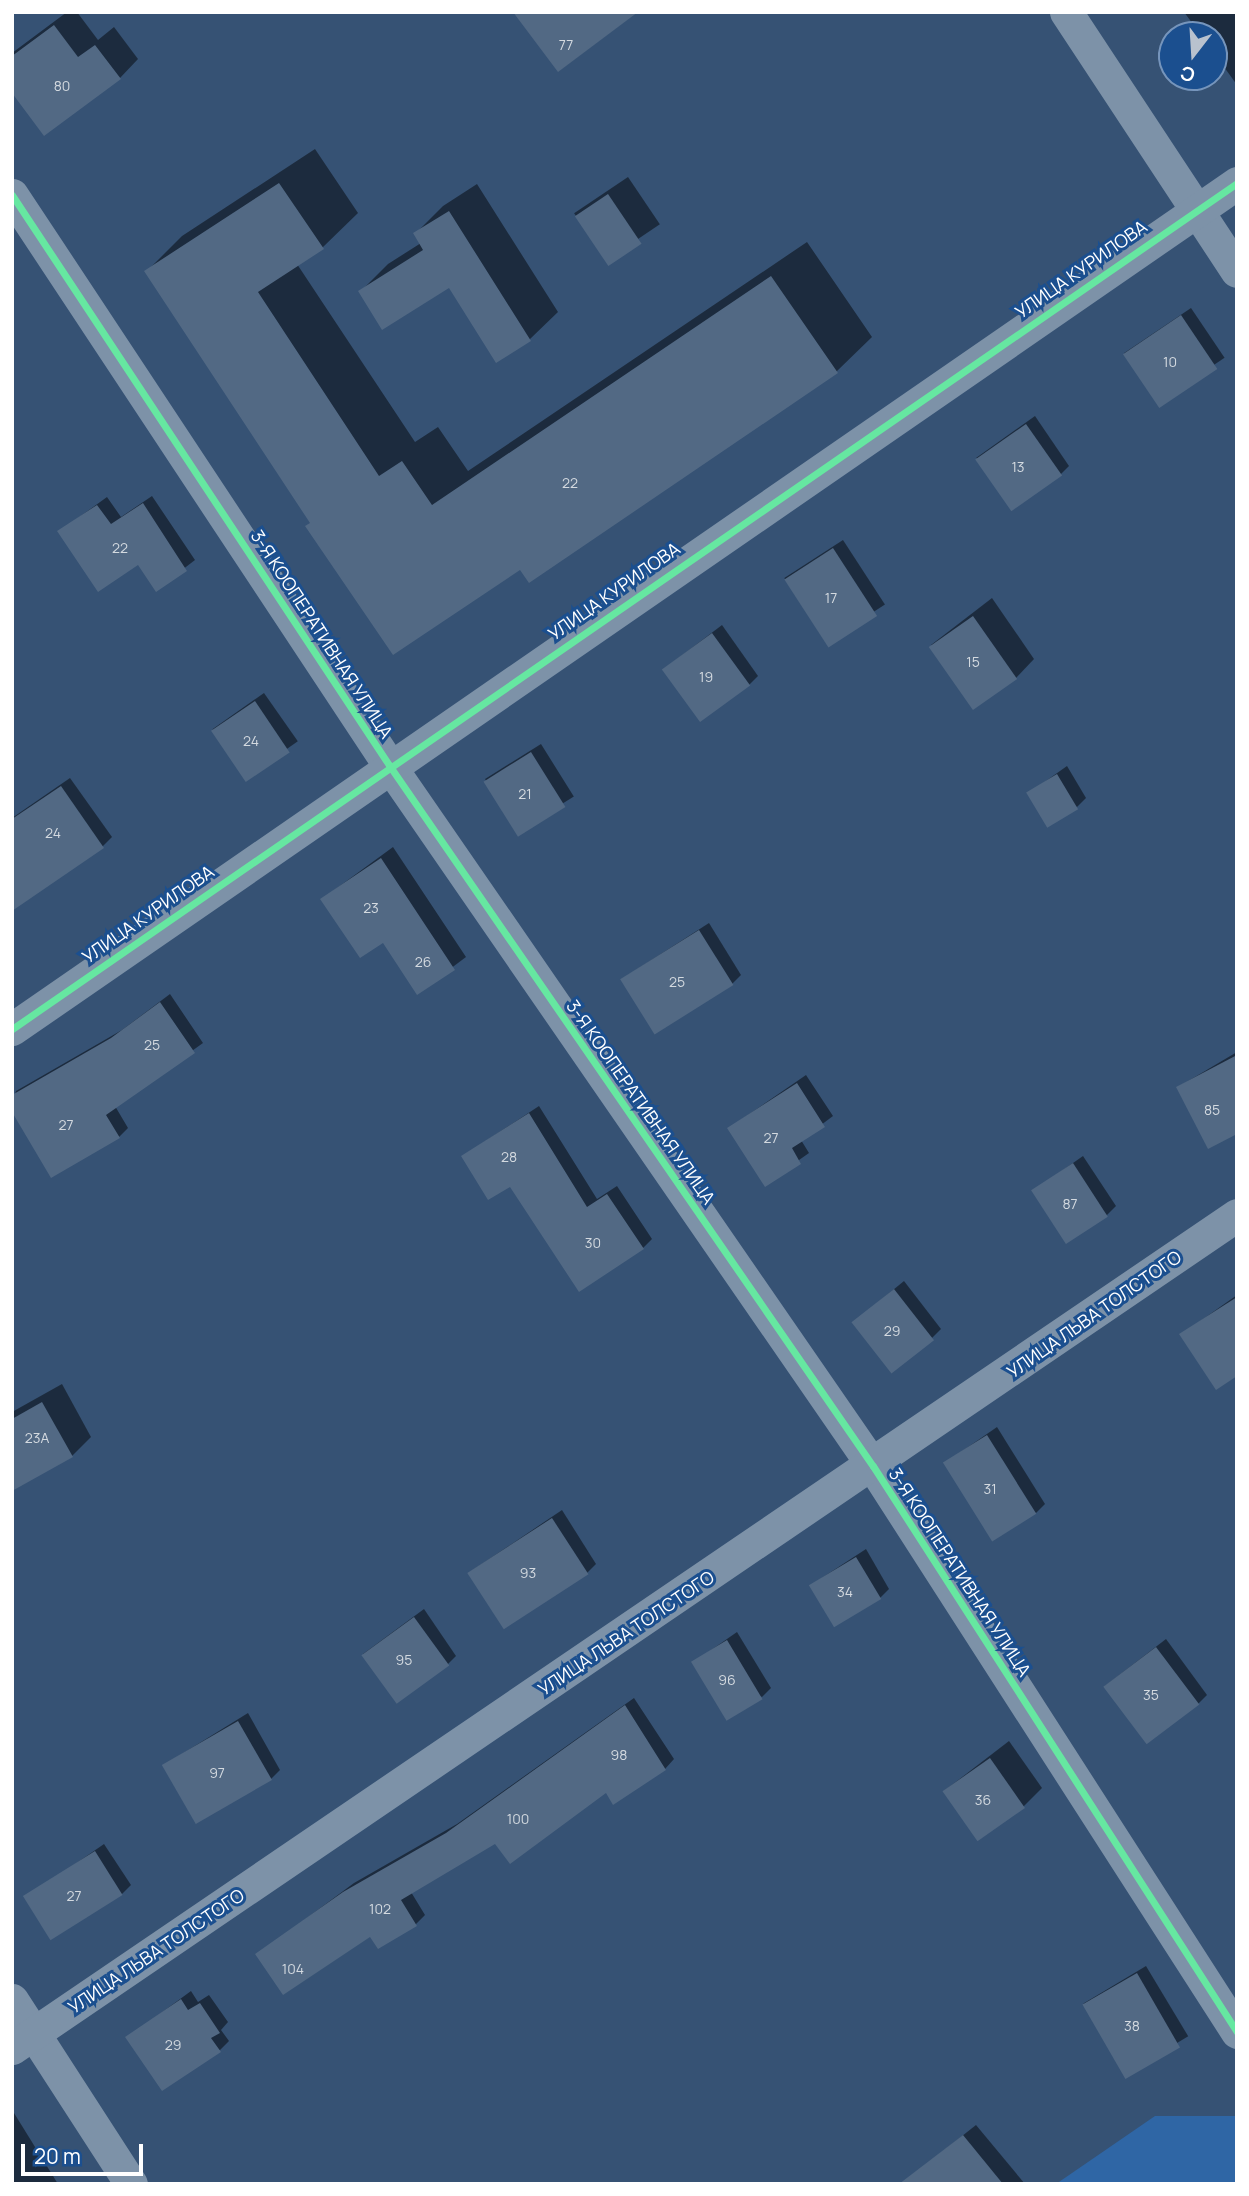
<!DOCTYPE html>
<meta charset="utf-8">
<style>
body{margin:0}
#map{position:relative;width:1249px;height:2196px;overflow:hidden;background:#365274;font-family:Manrope,sans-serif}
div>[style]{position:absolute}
.green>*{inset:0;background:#2f66a5}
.shadow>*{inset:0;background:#0007;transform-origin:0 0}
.building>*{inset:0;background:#526984;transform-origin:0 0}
.minor>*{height:33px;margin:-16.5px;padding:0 16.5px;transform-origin:16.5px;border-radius:16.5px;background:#7d92a8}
.cycleway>*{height:7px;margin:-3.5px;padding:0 3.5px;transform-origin:3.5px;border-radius:3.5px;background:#66e7a1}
span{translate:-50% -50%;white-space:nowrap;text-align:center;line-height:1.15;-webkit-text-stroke:6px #1b4f8f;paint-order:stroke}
.number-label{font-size:14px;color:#d4dae0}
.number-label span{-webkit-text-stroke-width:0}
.street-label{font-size:18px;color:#fff}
.frame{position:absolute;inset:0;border:14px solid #fff;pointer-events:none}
.north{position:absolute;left:1158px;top:21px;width:70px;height:70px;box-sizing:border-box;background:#1b4f8f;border:2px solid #7695bc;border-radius:50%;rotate:197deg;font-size:19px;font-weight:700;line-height:28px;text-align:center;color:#fff}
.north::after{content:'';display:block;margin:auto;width:24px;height:32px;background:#b9c2ce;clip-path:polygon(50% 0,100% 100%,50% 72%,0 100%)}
.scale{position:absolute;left:21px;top:2144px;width:122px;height:32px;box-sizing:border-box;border:4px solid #fff;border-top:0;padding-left:9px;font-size:21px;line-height:24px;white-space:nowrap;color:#fff;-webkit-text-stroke:5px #1b4f8f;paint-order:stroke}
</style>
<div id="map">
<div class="green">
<div style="clip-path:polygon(1155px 2116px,1237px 2116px,1237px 2184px,1056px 2184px)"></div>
</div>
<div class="shadow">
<div style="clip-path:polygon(67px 12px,77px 12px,98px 40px,114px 27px,138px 59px,120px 78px,12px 90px,12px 53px)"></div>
<div style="clip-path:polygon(1184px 12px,1237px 12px,1237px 85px,1214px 53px,1214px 35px,1201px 35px)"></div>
<div style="clip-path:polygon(315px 149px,358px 213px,322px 248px,297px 264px,415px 442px,438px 427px,468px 471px,807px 242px,872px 337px,836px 372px,520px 567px,312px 522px,147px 271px,182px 236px)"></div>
<div style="left:628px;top:177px;width:57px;height:65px;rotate:56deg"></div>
<div style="clip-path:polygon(477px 184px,558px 312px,530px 339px,497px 361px,450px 285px,360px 292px,388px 264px,421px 243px,415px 234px,443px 206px)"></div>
<div style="left:1191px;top:308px;width:60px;height:81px;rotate:56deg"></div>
<div style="clip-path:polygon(1035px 416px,1069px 466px,1060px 475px,976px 458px)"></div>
<div style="clip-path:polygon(152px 496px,195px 560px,156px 590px,139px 563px,60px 531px,107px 497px,121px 517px)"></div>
<div style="left:843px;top:540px;width:77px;height:70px;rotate:57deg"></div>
<div style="clip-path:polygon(992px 598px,1034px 659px,1016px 678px,931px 645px)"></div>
<div style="clip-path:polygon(722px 625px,758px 676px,749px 685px,664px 669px)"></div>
<div style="left:264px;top:693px;width:59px;height:63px;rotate:55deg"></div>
<div style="left:541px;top:744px;width:62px;height:66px;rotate:58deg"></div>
<div style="clip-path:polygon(1067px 766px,1086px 798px,1077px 807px,1029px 793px)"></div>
<div style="clip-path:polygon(70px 778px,112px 837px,103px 846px,12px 888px,12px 818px)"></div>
<div style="clip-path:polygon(393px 847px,466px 957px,418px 993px,384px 940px,322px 899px)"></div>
<div style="clip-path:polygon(709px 923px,741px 975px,732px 984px,622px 979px)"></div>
<div style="clip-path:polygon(170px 994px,203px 1043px,115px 1106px,128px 1128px,119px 1137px,12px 1108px,16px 1091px,122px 1030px)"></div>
<div style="clip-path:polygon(1237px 1052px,1237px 1132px,1178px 1087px)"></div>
<div style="clip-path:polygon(806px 1075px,833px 1116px,801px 1140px,809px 1153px,765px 1184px,729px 1128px)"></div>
<div style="clip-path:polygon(539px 1106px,597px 1199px,617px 1186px,652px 1239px,643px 1248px,510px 1184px,463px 1156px)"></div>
<div style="clip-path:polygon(1083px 1156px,1116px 1206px,1107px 1215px,1033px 1191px)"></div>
<div style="clip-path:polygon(904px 1281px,941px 1329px,932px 1338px,854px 1322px)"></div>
<div style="clip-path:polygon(1237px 1295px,1237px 1374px,1182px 1334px)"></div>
<div style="clip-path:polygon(62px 1384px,91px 1437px,72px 1456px,12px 1489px,12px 1412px)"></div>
<div style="clip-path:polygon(997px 1427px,1045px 1504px,1036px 1513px,945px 1463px)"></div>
<div style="clip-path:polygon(562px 1510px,596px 1564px,587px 1573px,470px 1572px)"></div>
<div style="clip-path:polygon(866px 1549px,889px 1589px,880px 1598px,811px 1585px)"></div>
<div style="clip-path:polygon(424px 1609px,456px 1656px,447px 1665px,363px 1654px)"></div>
<div style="clip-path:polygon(737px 1632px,771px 1688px,762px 1697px,694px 1662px)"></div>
<div style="clip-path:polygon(1166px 1639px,1207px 1695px,1198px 1704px,1105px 1686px)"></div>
<div style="clip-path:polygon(634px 1698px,674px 1759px,665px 1769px,614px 1802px,606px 1790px,495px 1842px,411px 1892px,425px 1915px,416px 1924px,257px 1955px,354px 1883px,457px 1824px)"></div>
<div style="clip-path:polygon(248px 1713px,280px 1770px,271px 1779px,164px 1765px)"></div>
<div style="clip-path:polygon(1009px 1741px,1042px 1788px,1023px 1807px,944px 1791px)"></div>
<div style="clip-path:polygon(104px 1844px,131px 1885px,122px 1894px,26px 1898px)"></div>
<div style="left:1146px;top:1966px;width:82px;height:73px;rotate:59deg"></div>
<div style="clip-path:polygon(191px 1991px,198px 2002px,209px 1995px,228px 2022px,221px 2030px,229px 2041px,220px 2050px,127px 2038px)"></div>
<div style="clip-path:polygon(14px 2113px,58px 2184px,12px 2184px)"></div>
<div style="clip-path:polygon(976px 2125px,1025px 2184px,923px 2184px,914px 2174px)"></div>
</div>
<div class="building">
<div style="clip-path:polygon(513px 12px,638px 12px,558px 72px)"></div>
<div style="clip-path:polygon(54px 25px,78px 57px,95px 45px,121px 79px,44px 136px,12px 93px,12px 56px)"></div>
<div style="clip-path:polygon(279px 183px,324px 249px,258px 292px,379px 476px,402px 461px,432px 505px,771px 276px,838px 373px,529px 583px,520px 570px,393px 655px,305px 526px,310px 523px,144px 271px)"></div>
<div style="left:608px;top:194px;width:60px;height:40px;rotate:56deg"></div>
<div style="clip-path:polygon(449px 211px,531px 341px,496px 363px,449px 288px,382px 330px,358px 291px,423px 250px,413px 233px)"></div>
<div style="left:1181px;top:315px;width:65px;height:70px;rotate:56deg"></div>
<div style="left:1026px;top:424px;width:63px;height:62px;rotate:55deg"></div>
<div style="clip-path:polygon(143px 503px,187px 571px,156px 592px,138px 565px,98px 592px,57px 531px,97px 505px,111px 524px)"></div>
<div style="left:833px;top:548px;width:81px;height:58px;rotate:57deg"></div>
<div style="left:973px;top:616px;width:77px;height:54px;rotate:55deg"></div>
<div style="left:712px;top:633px;width:65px;height:62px;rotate:54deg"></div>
<div style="left:255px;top:701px;width:62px;height:53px;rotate:56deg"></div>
<div style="left:531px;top:752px;width:65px;height:56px;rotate:58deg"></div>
<div style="left:1057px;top:774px;width:41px;height:36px;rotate:59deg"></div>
<div style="clip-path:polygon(61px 786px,104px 848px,12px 911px,12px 819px)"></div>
<div style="clip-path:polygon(381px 858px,455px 970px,417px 995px,383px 943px,360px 958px,320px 899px)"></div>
<div style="left:699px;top:930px;width:65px;height:93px;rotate:58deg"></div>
<div style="clip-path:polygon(160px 1002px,195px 1053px,106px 1115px,120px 1138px,51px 1178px,12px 1112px,12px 1095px,111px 1038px)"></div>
<div style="clip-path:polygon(1237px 1055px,1237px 1134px,1208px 1149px,1176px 1087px)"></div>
<div style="clip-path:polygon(797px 1083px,825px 1127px,792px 1148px,801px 1164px,765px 1187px,727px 1128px)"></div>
<div style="clip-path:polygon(529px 1113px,587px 1207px,607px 1194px,644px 1249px,579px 1292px,510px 1187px,488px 1200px,461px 1156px)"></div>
<div style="left:1073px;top:1163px;width:64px;height:50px;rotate:57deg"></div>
<div style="left:894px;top:1289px;width:65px;height:54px;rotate:52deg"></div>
<div style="clip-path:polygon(1237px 1297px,1237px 1376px,1216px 1390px,1179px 1334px)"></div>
<div style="clip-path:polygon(42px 1402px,73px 1457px,12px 1491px,12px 1419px)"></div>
<div style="left:987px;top:1435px;width:93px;height:52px;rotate:58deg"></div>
<div style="left:552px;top:1518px;width:67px;height:101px;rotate:57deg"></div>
<div style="left:856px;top:1557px;width:49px;height:55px;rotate:59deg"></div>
<div style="left:414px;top:1617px;width:60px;height:65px;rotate:54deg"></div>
<div style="left:727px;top:1640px;width:69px;height:42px;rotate:59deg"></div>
<div style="left:1156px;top:1647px;width:72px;height:66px;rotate:53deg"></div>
<div style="clip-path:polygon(625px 1705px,666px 1770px,613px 1805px,606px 1793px,510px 1864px,495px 1844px,401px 1900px,417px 1926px,378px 1949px,370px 1937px,283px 1995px,255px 1954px,343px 1892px,446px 1833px)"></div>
<div style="left:238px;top:1721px;width:68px;height:88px;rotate:60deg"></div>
<div style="left:990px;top:1758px;width:61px;height:58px;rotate:55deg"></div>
<div style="left:95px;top:1851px;width:52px;height:85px;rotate:58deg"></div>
<div style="left:1137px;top:1973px;width:86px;height:63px;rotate:60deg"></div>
<div style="clip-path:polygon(181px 1999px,188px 2010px,200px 2003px,220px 2033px,211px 2038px,221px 2052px,162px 2091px,125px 2037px)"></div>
<div style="clip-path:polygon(963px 2135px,1003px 2184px,899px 2184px)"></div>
</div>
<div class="minor">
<div style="left:1066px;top:12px;width:310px;rotate:56.6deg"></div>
<div style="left:12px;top:195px;width:683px;rotate:56.52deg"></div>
<div style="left:389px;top:765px;width:852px;rotate:55.38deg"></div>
<div style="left:873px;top:1466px;width:673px;rotate:57.25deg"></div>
<div style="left:12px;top:1029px;width:1489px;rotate:-34.63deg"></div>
<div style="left:12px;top:2000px;width:219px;rotate:57.1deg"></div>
<div style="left:12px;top:2048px;width:1481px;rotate:-34.22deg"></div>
</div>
<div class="cycleway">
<div style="left:12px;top:195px;width:683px;rotate:56.52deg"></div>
<div style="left:389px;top:765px;width:852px;rotate:55.38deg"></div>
<div style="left:873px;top:1466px;width:673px;rotate:57.25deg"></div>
<div style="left:12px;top:1029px;width:1489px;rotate:-34.63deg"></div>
</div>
<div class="number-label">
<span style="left:566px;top:45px">77</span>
<span style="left:62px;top:86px">80</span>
<span style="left:1170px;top:362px">10</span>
<span style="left:1018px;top:467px">13</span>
<span style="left:570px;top:483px">22</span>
<span style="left:120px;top:548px">22</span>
<span style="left:831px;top:598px">17</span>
<span style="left:973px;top:662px">15</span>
<span style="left:706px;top:677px">19</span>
<span style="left:251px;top:741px">24</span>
<span style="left:525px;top:794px">21</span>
<span style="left:53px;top:833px">24</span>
<span style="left:371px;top:908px">23</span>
<span style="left:423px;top:962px">26</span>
<span style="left:677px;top:982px">25</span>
<span style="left:152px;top:1045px">25</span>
<span style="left:1212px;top:1110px">85</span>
<span style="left:66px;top:1125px">27</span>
<span style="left:771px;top:1138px">27</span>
<span style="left:509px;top:1157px">28</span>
<span style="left:1070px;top:1204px">87</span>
<span style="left:593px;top:1243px">30</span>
<span style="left:892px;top:1331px">29</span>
<span style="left:37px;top:1438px">23А</span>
<span style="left:990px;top:1489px">31</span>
<span style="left:528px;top:1573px">93</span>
<span style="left:845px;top:1592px">34</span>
<span style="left:404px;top:1660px">95</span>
<span style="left:727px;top:1680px">96</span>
<span style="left:1151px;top:1695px">35</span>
<span style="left:619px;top:1755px">98</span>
<span style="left:217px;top:1773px">97</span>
<span style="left:983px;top:1800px">36</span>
<span style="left:518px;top:1819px">100</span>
<span style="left:74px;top:1896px">27</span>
<span style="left:380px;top:1909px">102</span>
<span style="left:293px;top:1969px">104</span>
<span style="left:1132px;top:2026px">38</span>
<span style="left:173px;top:2045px">29</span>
</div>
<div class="street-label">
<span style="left:1081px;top:269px;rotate:-35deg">УЛИЦА КУРИЛОВА</span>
<span style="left:614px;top:591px;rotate:-35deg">УЛИЦА КУРИЛОВА</span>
<span style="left:322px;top:634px;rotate:57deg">3-Я КООПЕРАТИВНАЯ УЛИЦА</span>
<span style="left:148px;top:914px;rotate:-35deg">УЛИЦА КУРИЛОВА</span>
<span style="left:641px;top:1102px;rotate:55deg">3-Я КООПЕРАТИВНАЯ УЛИЦА</span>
<span style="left:1094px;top:1314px;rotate:-35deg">УЛИЦА ЛЬВА ТОЛСТОГО</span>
<span style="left:960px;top:1572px;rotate:57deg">3-Я КООПЕРАТИВНАЯ УЛИЦА</span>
<span style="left:626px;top:1633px;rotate:-34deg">УЛИЦА ЛЬВА ТОЛСТОГО</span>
<span style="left:156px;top:1951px;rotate:-34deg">УЛИЦА ЛЬВА ТОЛСТОГО</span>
</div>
<div class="frame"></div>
<div class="north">С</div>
<div class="scale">20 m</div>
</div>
